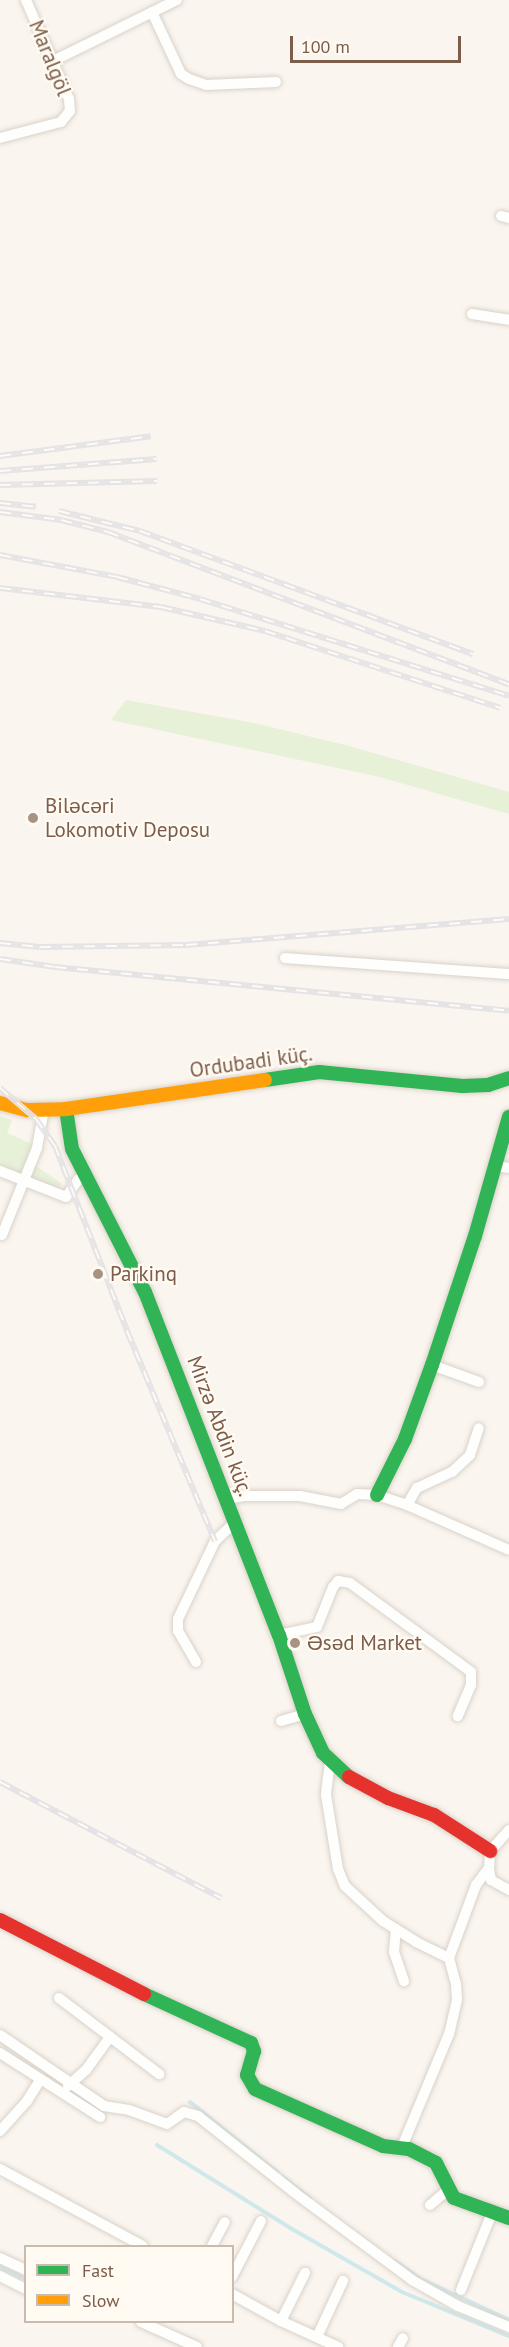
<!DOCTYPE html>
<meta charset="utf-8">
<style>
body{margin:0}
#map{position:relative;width:509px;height:2347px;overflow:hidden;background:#faf5ee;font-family:"PT Sans",sans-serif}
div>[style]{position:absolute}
.green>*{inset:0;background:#e6f1d8}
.stream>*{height:4px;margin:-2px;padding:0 2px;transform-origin:2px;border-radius:2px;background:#cfe8eb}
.roads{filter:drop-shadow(0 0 2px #d9d2ca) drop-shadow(0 0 2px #d9d2ca)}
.street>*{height:10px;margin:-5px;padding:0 5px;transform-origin:5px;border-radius:5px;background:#fefefc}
.fast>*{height:14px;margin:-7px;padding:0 7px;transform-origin:7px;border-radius:7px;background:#30b455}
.slow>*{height:14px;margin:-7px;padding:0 7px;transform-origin:7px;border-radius:7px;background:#ff9f0a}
.jam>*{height:14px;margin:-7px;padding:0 7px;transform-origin:7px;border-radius:7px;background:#e5322d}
.rail>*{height:6px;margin-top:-3px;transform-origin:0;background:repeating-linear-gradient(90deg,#fffaf2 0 11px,#e6e3e6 0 22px);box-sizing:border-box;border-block:2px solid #e6e3e6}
.dots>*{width:16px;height:16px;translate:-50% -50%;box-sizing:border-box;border:3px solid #fffaf2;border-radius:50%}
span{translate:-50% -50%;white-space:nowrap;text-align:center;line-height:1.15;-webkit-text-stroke:4.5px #fffaf2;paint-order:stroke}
.street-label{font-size:21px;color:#7c5c4a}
.poi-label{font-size:21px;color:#7c5c4a}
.left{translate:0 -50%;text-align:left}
.legend{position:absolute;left:24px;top:2245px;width:210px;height:78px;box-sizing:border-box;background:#fffaf2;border:2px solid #cbbbaf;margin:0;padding:8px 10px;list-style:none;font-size:18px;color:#7c5c4a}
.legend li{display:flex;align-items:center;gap:12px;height:30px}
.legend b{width:30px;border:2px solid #cbbbaf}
.scale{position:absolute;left:290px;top:36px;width:171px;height:27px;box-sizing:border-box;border:3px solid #7c5c4a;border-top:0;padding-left:8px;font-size:18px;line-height:21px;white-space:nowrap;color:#7c5c4a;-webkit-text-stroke:4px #fffaf2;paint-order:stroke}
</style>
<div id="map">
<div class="green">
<div style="clip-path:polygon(126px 700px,254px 723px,349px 746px,509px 792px,509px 814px,380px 777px,111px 720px)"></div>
<div style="clip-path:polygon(0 1116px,12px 1120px,7px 1133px,32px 1144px,27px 1160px,61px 1183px,59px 1190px,0 1165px)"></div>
</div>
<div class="stream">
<div style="left:190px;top:2102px;width:112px;rotate:38.8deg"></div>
<div style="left:157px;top:2145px;width:159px;rotate:31.9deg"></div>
<div style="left:292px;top:2229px;width:127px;rotate:29.8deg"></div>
<div style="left:402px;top:2292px;width:116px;rotate:22.4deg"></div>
<div style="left:283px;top:2177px;width:34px;rotate:38deg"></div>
<div style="left:395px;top:2261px;width:32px;rotate:35deg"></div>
<div style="left:421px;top:2279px;width:97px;rotate:25deg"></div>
<div style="left:0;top:2267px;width:29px;rotate:25deg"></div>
</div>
<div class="roads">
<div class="street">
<div style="left:152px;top:12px;width:68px;rotate:64.9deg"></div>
<div style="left:181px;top:74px;width:9px;rotate:32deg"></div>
<div style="left:189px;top:79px;width:18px;rotate:19deg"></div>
<div style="left:206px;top:85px;width:70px;rotate:-2.5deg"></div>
<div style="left:53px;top:61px;width:138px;rotate:-26.2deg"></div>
<div style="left:0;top:138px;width:63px;rotate:-14.7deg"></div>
<div style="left:61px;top:122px;width:14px;rotate:-51deg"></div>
<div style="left:70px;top:111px;width:12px;rotate:-95deg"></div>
<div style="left:69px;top:99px;width:108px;rotate:-113.5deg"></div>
<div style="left:501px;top:216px;width:8px;rotate:14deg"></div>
<div style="left:472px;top:314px;width:37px;rotate:9deg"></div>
<div style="left:285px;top:958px;width:225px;rotate:4.1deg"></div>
<div style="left:495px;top:1166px;width:14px;rotate:8deg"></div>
<div style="left:0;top:1171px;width:71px;rotate:21.5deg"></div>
<div style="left:66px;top:1197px;width:21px;rotate:-55deg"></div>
<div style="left:78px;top:1180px;width:9px;rotate:-41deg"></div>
<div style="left:2px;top:1235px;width:94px;rotate:-68.1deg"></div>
<div style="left:37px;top:1148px;width:39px;rotate:-80deg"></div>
<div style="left:432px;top:1365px;width:50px;rotate:19.9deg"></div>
<div style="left:226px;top:1499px;width:20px;rotate:-9deg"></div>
<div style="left:246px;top:1496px;width:54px"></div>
<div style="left:300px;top:1496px;width:42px;rotate:11deg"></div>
<div style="left:341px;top:1504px;width:19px;rotate:-32deg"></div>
<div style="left:357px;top:1494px;width:20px;rotate:3deg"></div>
<div style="left:377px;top:1495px;width:32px;rotate:18deg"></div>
<div style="left:407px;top:1505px;width:111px;rotate:23.8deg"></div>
<div style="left:407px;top:1505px;width:20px;rotate:-60deg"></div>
<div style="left:417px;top:1488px;width:38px;rotate:-25deg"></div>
<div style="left:452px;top:1472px;width:25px;rotate:-43deg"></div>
<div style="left:470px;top:1455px;width:28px;rotate:-72deg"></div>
<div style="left:279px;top:1635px;width:39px;rotate:-12deg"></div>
<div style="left:317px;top:1627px;width:43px;rotate:-68.2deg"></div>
<div style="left:333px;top:1587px;width:8px;rotate:-50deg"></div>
<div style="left:338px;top:1581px;width:12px;rotate:9deg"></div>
<div style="left:350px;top:1583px;width:150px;rotate:36.3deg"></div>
<div style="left:471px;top:1672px;width:13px;rotate:90deg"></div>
<div style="left:471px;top:1685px;width:34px;rotate:113deg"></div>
<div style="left:196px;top:1662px;width:36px;rotate:-120deg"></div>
<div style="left:178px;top:1631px;width:12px;rotate:-90deg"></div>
<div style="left:178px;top:1619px;width:86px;rotate:-64.6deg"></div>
<div style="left:215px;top:1541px;width:26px;rotate:-43deg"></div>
<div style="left:281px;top:1721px;width:25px;rotate:-16deg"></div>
<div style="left:330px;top:1761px;width:34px;rotate:97deg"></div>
<div style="left:326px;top:1795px;width:75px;rotate:80.8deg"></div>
<div style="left:338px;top:1869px;width:18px;rotate:68deg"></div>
<div style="left:345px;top:1886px;width:52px;rotate:42.6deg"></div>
<div style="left:383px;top:1921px;width:39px;rotate:32deg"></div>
<div style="left:416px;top:1942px;width:37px;rotate:26deg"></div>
<div style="left:449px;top:1958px;width:28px;rotate:75deg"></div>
<div style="left:456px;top:1985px;width:15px;rotate:86deg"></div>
<div style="left:457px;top:2000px;width:35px;rotate:103deg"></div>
<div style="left:449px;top:2034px;width:122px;rotate:112.6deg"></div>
<div style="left:509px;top:1830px;width:28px;rotate:132deg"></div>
<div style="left:490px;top:1851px;width:17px;rotate:93deg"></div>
<div style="left:489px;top:1868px;width:12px;rotate:81deg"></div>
<div style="left:491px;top:1880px;width:21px;rotate:29deg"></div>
<div style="left:396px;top:1929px;width:23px;rotate:95deg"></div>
<div style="left:394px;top:1952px;width:31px;rotate:71deg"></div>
<div style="left:449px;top:1958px;width:78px;rotate:-69.7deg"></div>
<div style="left:476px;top:1885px;width:21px;rotate:-53deg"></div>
<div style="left:59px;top:1998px;width:126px;rotate:37.2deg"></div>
<div style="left:0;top:2035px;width:126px;rotate:34.3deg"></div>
<div style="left:104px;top:2106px;width:25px;rotate:9deg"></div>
<div style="left:129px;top:2110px;width:40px;rotate:20.2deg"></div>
<div style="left:167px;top:2124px;width:21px;rotate:-35deg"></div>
<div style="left:184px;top:2112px;width:15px;rotate:16deg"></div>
<div style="left:198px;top:2116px;width:124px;rotate:38.4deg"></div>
<div style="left:295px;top:2193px;width:146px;rotate:36.6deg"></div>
<div style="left:412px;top:2280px;width:53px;rotate:29.5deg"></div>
<div style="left:458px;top:2306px;width:55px;rotate:22.4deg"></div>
<div style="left:0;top:2053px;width:119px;rotate:32.6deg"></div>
<div style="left:68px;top:2086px;width:24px;rotate:-42deg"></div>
<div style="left:86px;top:2070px;width:41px;rotate:-54deg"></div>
<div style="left:0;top:2131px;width:40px;rotate:-48deg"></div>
<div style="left:27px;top:2101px;width:25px;rotate:-58deg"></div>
<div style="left:0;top:2169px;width:162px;rotate:28.3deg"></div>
<div style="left:430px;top:2205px;width:23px;rotate:-40deg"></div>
<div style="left:212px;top:2246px;width:27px;rotate:-62deg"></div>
<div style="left:0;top:2258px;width:29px;rotate:25deg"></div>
<div style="left:0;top:2276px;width:29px;rotate:27deg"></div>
<div style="left:232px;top:2277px;width:63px;rotate:-62.6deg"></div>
<div style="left:461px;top:2290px;width:83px;rotate:-68.1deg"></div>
<div style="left:232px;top:2294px;width:56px;rotate:28.9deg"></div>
<div style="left:281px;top:2321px;width:63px;rotate:24.5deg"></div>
<div style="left:281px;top:2321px;width:54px;rotate:-63.4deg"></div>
<div style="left:141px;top:2322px;width:61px;rotate:24.1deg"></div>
<div style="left:317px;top:2337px;width:62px;rotate:-65.1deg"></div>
<div style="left:398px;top:2347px;width:10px;rotate:-61deg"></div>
</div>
<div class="fast">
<div style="left:265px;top:1080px;width:55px;rotate:-8.4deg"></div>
<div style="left:319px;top:1072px;width:144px;rotate:5.6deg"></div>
<div style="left:462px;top:1086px;width:26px;rotate:-2deg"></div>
<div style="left:488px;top:1085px;width:22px;rotate:-18deg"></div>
<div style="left:66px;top:1109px;width:40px;rotate:81.5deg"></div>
<div style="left:72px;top:1149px;width:161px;rotate:63deg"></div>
<div style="left:145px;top:1292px;width:368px;rotate:68.7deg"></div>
<div style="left:279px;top:1635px;width:83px;rotate:71.8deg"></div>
<div style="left:305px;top:1714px;width:43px;rotate:65.2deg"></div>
<div style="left:323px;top:1753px;width:35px;rotate:43deg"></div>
<div style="left:377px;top:1495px;width:63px;rotate:-63.4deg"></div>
<div style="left:405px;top:1439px;width:79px;rotate:-70deg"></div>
<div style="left:432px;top:1365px;width:136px;rotate:-71.6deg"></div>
<div style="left:475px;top:1236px;width:124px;rotate:-74.1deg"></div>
<div style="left:144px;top:1994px;width:118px;rotate:24.6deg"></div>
<div style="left:251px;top:2043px;width:9px;rotate:69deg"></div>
<div style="left:254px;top:2051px;width:25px;rotate:106deg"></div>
<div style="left:247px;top:2075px;width:16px;rotate:60deg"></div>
<div style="left:255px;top:2089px;width:140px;rotate:24deg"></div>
<div style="left:383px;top:2146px;width:26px;rotate:7deg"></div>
<div style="left:409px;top:2149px;width:30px;rotate:27deg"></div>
<div style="left:436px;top:2163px;width:39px;rotate:63deg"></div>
<div style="left:454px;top:2198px;width:59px;rotate:20deg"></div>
</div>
<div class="slow">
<div style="left:0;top:1103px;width:28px;rotate:15deg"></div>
<div style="left:27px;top:1110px;width:39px;rotate:-1deg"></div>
<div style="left:66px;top:1109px;width:201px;rotate:-8.3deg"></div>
</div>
<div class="jam">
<div style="left:349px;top:1777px;width:44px;rotate:28.3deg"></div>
<div style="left:388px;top:1798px;width:49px;rotate:20.3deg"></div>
<div style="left:434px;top:1815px;width:67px;rotate:32.7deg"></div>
<div style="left:0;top:1920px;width:162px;rotate:27.2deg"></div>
</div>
</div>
<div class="rail">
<div style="left:0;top:456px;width:152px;rotate:-7.5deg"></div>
<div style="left:0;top:471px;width:157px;rotate:-4.4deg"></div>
<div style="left:0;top:485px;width:157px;rotate:-1.5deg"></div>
<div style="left:0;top:503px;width:36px;rotate:6deg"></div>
<div style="left:59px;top:511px;width:83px;rotate:13.9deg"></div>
<div style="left:140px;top:531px;width:355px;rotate:20.3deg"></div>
<div style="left:0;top:512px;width:62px;rotate:7.5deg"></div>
<div style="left:61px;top:520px;width:49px;rotate:14.3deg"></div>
<div style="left:108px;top:532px;width:429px;rotate:20.8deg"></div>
<div style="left:0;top:555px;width:119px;rotate:10.6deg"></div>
<div style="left:117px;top:577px;width:86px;rotate:14.8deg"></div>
<div style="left:200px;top:599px;width:324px;rotate:17.4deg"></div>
<div style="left:0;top:588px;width:162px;rotate:6.7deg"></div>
<div style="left:161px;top:607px;width:107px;rotate:13deg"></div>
<div style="left:265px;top:631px;width:247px;rotate:18.1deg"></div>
<div style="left:0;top:943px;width:40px;rotate:5.7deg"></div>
<div style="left:40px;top:947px;width:146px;rotate:-0.8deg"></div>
<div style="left:186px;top:945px;width:324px;rotate:-4.6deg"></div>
<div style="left:0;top:959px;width:56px;rotate:8.3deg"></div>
<div style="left:55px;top:967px;width:456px;rotate:5.5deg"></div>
<div style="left:0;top:1088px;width:48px;rotate:40.7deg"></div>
<div style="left:36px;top:1119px;width:33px;rotate:55deg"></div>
<div style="left:55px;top:1146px;width:199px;rotate:68.7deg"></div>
<div style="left:127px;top:1331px;width:228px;rotate:67.3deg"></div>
<div style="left:0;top:1782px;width:250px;rotate:27.7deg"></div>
</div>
<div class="dots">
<div style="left:33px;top:818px;background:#a89283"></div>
<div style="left:98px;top:1274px;background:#a89283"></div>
<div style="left:295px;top:1643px;background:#a89283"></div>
</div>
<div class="street-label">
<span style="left:50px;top:58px;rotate:68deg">Maralgöl</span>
<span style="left:251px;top:1062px;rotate:-8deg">Ordubadi küç.</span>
<span style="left:220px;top:1426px;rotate:69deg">Mirzə Abdin küç.</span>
</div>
<div class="poi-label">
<span class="left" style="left:45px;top:818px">Biləcəri<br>Lokomotiv Deposu</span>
<span class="left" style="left:110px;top:1274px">Parkinq</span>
<span class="left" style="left:307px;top:1643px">Əsəd Market</span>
</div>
<ul class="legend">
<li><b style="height:8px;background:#30b455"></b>Fast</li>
<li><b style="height:8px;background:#ff9f0a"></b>Slow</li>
</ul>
<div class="scale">100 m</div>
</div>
